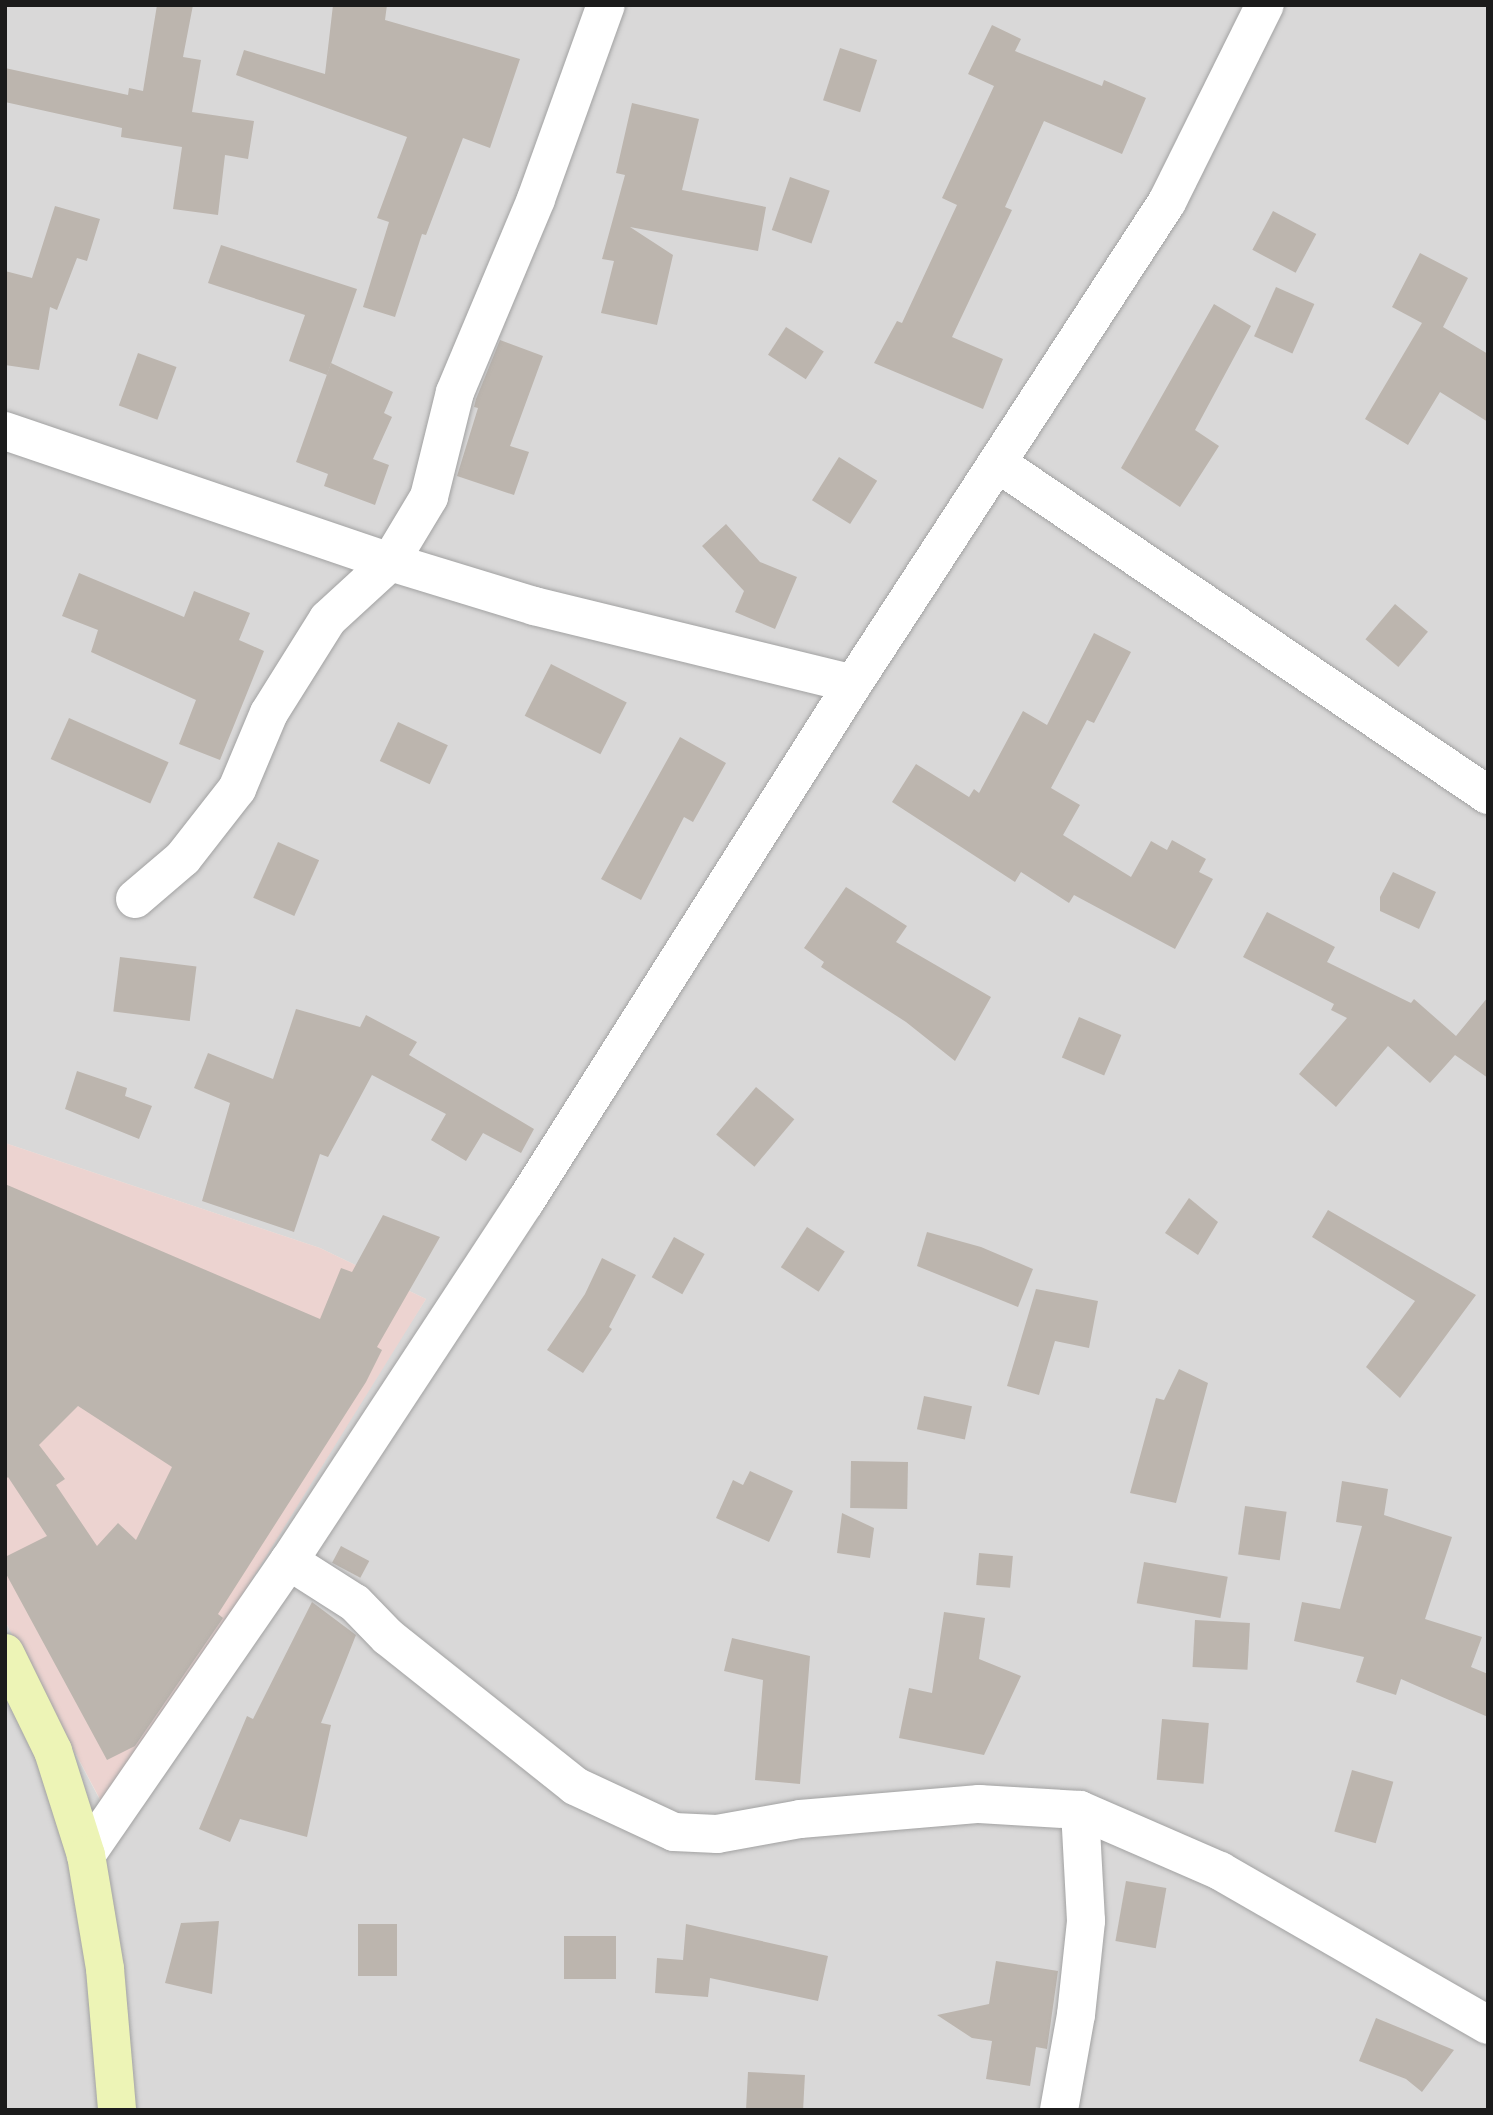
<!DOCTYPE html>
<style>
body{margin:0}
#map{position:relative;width:1493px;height:2115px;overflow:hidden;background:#ece9e1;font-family:"Roboto Condensed",sans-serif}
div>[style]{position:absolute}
.residential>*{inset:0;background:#d9d8d8}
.commercial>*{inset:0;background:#ecd3d0}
.building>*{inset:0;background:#bcb5ae;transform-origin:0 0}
.roads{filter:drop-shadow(0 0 2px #a2a2a2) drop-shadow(0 0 2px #a2a2a2)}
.street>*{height:38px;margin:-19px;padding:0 19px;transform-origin:19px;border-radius:19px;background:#fff}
.secondary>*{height:38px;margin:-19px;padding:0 19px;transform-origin:19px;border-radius:19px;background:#edf4b6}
span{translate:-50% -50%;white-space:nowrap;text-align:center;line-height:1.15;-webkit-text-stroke:6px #fff;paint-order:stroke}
.frame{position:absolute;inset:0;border:7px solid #1b1b1b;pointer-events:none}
</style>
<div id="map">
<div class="residential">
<div style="clip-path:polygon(5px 5px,1488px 5px,1488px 2110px,5px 2110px,5px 1621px,101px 1802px,426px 1299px,320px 1248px,5px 1143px)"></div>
</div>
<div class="commercial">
<div style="clip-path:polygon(5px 1143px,320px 1248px,426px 1299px,216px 1637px,102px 1803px,5px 1621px)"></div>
</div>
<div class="building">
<div style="clip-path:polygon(157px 5px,193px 5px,183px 57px,201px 60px,192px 112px,254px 121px,248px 159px,225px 155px,218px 215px,173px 209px,182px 147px,121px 137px,122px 128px,5px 102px,5px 68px,128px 95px,129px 88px,143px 91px)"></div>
<div style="clip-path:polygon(333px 5px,387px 5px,385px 20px,520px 59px,490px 148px,463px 138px,426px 235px,422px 234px,395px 317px,363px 307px,389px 222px,377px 218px,407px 137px,236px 75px,244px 50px,325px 74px)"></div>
<div style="clip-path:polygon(992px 25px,1021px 39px,1015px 51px,1102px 86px,1104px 80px,1146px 98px,1122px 154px,1044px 121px,1005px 207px,1012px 210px,952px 337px,1003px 359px,983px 409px,874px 363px,897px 321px,902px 323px,957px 205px,942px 198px,994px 86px,968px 74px)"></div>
<div style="left:840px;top:48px;width:39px;height:55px;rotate:18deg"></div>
<div style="clip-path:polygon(632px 103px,699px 119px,682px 190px,766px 207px,758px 251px,630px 227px,673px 255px,657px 325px,601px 313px,614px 261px,602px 259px,625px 175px,616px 173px)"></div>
<div style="left:790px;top:177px;width:42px;height:56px;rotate:19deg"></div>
<div style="clip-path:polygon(55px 206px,100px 219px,87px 261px,77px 258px,57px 310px,50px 307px,39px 370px,5px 365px,5px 271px,32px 278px)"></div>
<div style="left:1273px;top:211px;width:49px;height:44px;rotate:28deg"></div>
<div style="clip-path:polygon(221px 245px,357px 289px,327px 375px,289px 361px,305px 315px,208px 283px)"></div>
<div style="clip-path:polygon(1420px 253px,1468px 278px,1443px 327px,1488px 354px,1488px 422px,1440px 392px,1408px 445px,1365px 419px,1422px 323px,1392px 307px)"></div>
<div style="left:1276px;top:287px;width:42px;height:54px;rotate:24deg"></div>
<div style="clip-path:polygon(1214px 304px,1251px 326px,1195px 430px,1219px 446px,1180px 507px,1121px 468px)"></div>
<div style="left:786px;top:327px;width:45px;height:33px;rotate:33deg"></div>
<div style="clip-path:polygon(500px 340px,543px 356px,510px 446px,529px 452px,514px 495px,457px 476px,478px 408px,474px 407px,476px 399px)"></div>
<div style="left:138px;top:353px;width:41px;height:56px;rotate:20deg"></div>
<div style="clip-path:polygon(331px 363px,393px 392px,384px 413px,392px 417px,373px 459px,389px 465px,375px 505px,324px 486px,328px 474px,296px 462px)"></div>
<div style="left:839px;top:457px;width:45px;height:51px;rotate:32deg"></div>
<div style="clip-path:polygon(726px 524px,760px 562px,797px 577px,775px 629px,735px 612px,744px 591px,702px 546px)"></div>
<div style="clip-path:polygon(79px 573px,184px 617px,194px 591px,250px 613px,239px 640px,264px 651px,220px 760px,179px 744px,196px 700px,91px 652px,98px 630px,62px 616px)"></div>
<div style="left:1395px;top:604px;width:43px;height:46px;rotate:40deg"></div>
<div style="clip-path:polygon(1094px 633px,1131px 652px,1094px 723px,1087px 720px,1051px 788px,1080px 805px,1063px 835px,1131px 877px,1151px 841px,1167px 850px,1172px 840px,1206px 859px,1199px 872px,1213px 879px,1175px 949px,1074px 895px,1069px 903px,1021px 872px,1015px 882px,892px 802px,916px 764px,969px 797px,974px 789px,979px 793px,1023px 711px,1047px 725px)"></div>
<div style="left:551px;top:664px;width:85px;height:58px;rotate:27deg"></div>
<div style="left:69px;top:718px;width:109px;height:45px;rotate:24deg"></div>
<div style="left:398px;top:722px;width:55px;height:43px;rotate:25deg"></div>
<div style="clip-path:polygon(680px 737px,726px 763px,693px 822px,684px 817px,641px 900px,601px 879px)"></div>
<div style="left:278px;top:842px;width:45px;height:61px;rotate:24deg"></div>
<div style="clip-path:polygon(1393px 872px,1436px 892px,1419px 929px,1380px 911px,1380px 897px)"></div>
<div style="clip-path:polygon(846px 887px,907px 926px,896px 942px,991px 997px,955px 1061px,906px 1022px,821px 967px,824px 962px,804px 948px)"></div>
<div style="clip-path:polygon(1267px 912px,1335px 947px,1327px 962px,1411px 1003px,1414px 999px,1456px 1036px,1488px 997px,1488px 1078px,1455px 1055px,1430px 1083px,1388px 1046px,1336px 1107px,1299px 1074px,1347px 1018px,1331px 1010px,1334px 1004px,1243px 957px)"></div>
<div style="left:120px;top:957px;width:77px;height:55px;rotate:7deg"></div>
<div style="clip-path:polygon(296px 1009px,360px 1027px,366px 1015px,417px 1042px,409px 1055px,534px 1129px,521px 1153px,483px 1133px,466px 1161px,431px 1140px,446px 1114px,372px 1075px,328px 1157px,320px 1154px,294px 1232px,202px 1201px,230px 1103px,194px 1088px,208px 1053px,273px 1079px)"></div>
<div style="left:1079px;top:1017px;width:46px;height:44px;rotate:23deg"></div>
<div style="clip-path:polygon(77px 1071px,127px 1088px,125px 1096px,152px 1106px,139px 1139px,65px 1109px)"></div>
<div style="left:756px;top:1087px;width:50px;height:62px;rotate:40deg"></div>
<div style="clip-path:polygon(evenodd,5px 1184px,320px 1319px,341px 1268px,352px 1272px,383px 1215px,440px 1237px,377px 1347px,382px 1350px,366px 1382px,218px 1614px,223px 1618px,135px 1746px,107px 1760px,5px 1572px,5px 1557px,47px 1536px,8px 1477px,5px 1480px,5px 1184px,78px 1406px,172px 1467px,136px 1540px,118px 1523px,97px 1546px,56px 1485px,65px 1479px,39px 1445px,78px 1406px)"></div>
<div style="clip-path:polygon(1189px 1198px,1218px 1222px,1198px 1255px,1165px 1233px)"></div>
<div style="clip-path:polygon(1328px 1210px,1476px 1295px,1400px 1398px,1366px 1367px,1415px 1301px,1312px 1237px)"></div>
<div style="left:807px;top:1227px;width:45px;height:48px;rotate:33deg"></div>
<div style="clip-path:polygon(927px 1232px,981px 1247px,1033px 1269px,1018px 1307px,917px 1266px)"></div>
<div style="left:674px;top:1237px;width:35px;height:46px;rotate:29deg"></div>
<div style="clip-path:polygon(602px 1258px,636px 1275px,609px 1327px,612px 1329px,583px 1373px,547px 1350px,585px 1294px)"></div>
<div style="clip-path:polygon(1036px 1289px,1098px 1301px,1089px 1348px,1055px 1341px,1039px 1395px,1007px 1386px)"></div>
<div style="clip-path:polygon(1179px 1369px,1208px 1383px,1176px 1503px,1130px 1493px,1156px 1398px,1164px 1400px)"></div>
<div style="left:924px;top:1396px;width:49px;height:34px;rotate:12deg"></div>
<div style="left:851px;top:1461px;width:57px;height:47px;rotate:1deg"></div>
<div style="clip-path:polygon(750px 1471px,793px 1491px,769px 1542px,716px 1518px,733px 1480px,743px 1485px)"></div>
<div style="clip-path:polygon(1342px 1481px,1388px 1489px,1384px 1515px,1452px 1537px,1425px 1619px,1482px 1637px,1471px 1667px,1488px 1674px,1488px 1717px,1401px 1679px,1396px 1695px,1356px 1682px,1364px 1657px,1294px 1641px,1302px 1602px,1340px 1609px,1362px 1526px,1336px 1522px)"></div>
<div style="left:1245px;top:1506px;width:42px;height:49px;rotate:8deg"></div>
<div style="clip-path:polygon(842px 1513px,874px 1528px,870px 1558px,837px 1553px)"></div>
<div style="left:341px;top:1546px;width:32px;height:19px;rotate:28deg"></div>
<div style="left:979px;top:1553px;width:34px;height:32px;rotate:5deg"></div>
<div style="left:1144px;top:1562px;width:85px;height:42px;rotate:10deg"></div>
<div style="clip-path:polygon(312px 1602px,356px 1635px,321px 1723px,331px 1725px,307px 1837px,240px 1819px,230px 1842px,199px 1829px,247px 1716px,253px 1719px)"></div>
<div style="clip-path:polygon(944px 1612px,985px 1618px,979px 1659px,1021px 1676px,984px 1755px,899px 1738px,909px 1688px,932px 1693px)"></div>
<div style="left:1195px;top:1620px;width:55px;height:47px;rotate:3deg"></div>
<div style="clip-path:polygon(732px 1638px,810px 1656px,800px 1784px,755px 1780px,763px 1680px,724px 1671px)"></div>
<div style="left:1162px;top:1719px;width:47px;height:61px;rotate:5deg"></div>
<div style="left:1352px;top:1770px;width:43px;height:64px;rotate:16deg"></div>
<div style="left:1126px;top:1881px;width:41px;height:61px;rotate:10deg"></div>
<div style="clip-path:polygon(219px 1921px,212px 1994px,165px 1983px,181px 1923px)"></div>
<div style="left:358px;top:1924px;width:39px;height:52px"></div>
<div style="clip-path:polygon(686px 1924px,828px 1956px,818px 2001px,710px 1978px,708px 1997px,655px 1993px,657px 1958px,683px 1960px)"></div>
<div style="left:564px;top:1936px;width:52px;height:43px"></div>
<div style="clip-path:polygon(996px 1961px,1058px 1971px,1047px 2049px,1036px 2047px,1030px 2086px,986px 2079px,992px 2041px,972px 2038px,937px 2015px,989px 2004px)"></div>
<div style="clip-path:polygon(1376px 2018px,1454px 2050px,1422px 2092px,1406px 2079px,1359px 2061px)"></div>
<div style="left:748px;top:2072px;width:57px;height:38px;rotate:3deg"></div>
</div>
<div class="roads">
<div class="street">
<div style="left:5px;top:431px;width:407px;rotate:18.8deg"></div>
<div style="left:390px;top:562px;width:151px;rotate:17deg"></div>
<div style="left:534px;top:606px;width:328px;rotate:13.7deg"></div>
<div style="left:997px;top:463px;width:593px;rotate:34.07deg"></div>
<div style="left:135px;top:899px;width:63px;rotate:-40.5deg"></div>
<div style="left:183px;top:858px;width:88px;rotate:-52deg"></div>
<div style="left:237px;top:789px;width:82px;rotate:-67.2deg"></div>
<div style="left:269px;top:713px;width:111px;rotate:-57.9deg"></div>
<div style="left:328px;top:619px;width:84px;rotate:-42.6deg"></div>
<div style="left:390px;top:562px;width:76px;rotate:-59deg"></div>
<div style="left:429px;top:497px;width:108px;rotate:-76.1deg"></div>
<div style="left:455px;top:392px;width:209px;rotate:-67.2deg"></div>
<div style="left:536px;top:199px;width:206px;rotate:-70.2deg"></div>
<div style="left:289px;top:1561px;width:78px;rotate:32.5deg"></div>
<div style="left:355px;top:1603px;width:47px;rotate:45.9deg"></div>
<div style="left:388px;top:1637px;width:239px;rotate:38.5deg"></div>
<div style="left:575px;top:1786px;width:109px;rotate:24.9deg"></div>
<div style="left:674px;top:1832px;width:43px;rotate:2.7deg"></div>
<div style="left:717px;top:1834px;width:84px;rotate:-10.2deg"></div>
<div style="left:800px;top:1819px;width:180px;rotate:-4.8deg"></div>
<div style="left:979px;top:1804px;width:101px;rotate:3.4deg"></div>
<div style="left:1080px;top:1810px;width:153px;rotate:23.5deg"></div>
<div style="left:1220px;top:1871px;width:309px;rotate:29.9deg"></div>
<div style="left:86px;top:1855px;width:357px;rotate:-55.4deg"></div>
<div style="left:289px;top:1561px;width:430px;rotate:-56.7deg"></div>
<div style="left:525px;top:1202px;width:613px;rotate:-57.66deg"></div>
<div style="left:853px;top:684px;width:575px;rotate:-56.92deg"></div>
<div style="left:1167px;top:202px;width:220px;rotate:-63.6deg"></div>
<div style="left:1059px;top:2110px;width:97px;rotate:-79.9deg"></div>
<div style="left:1076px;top:2015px;width:95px;rotate:-83.9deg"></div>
<div style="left:1086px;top:1921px;width:111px;rotate:-93.1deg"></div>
</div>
<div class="secondary">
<div style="left:5px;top:1653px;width:109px;rotate:63.9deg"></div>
<div style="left:53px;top:1751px;width:109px;rotate:72.4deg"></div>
<div style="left:86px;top:1855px;width:116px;rotate:80.5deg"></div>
<div style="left:105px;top:1969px;width:142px;rotate:85.1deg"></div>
</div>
</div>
<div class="frame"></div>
</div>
